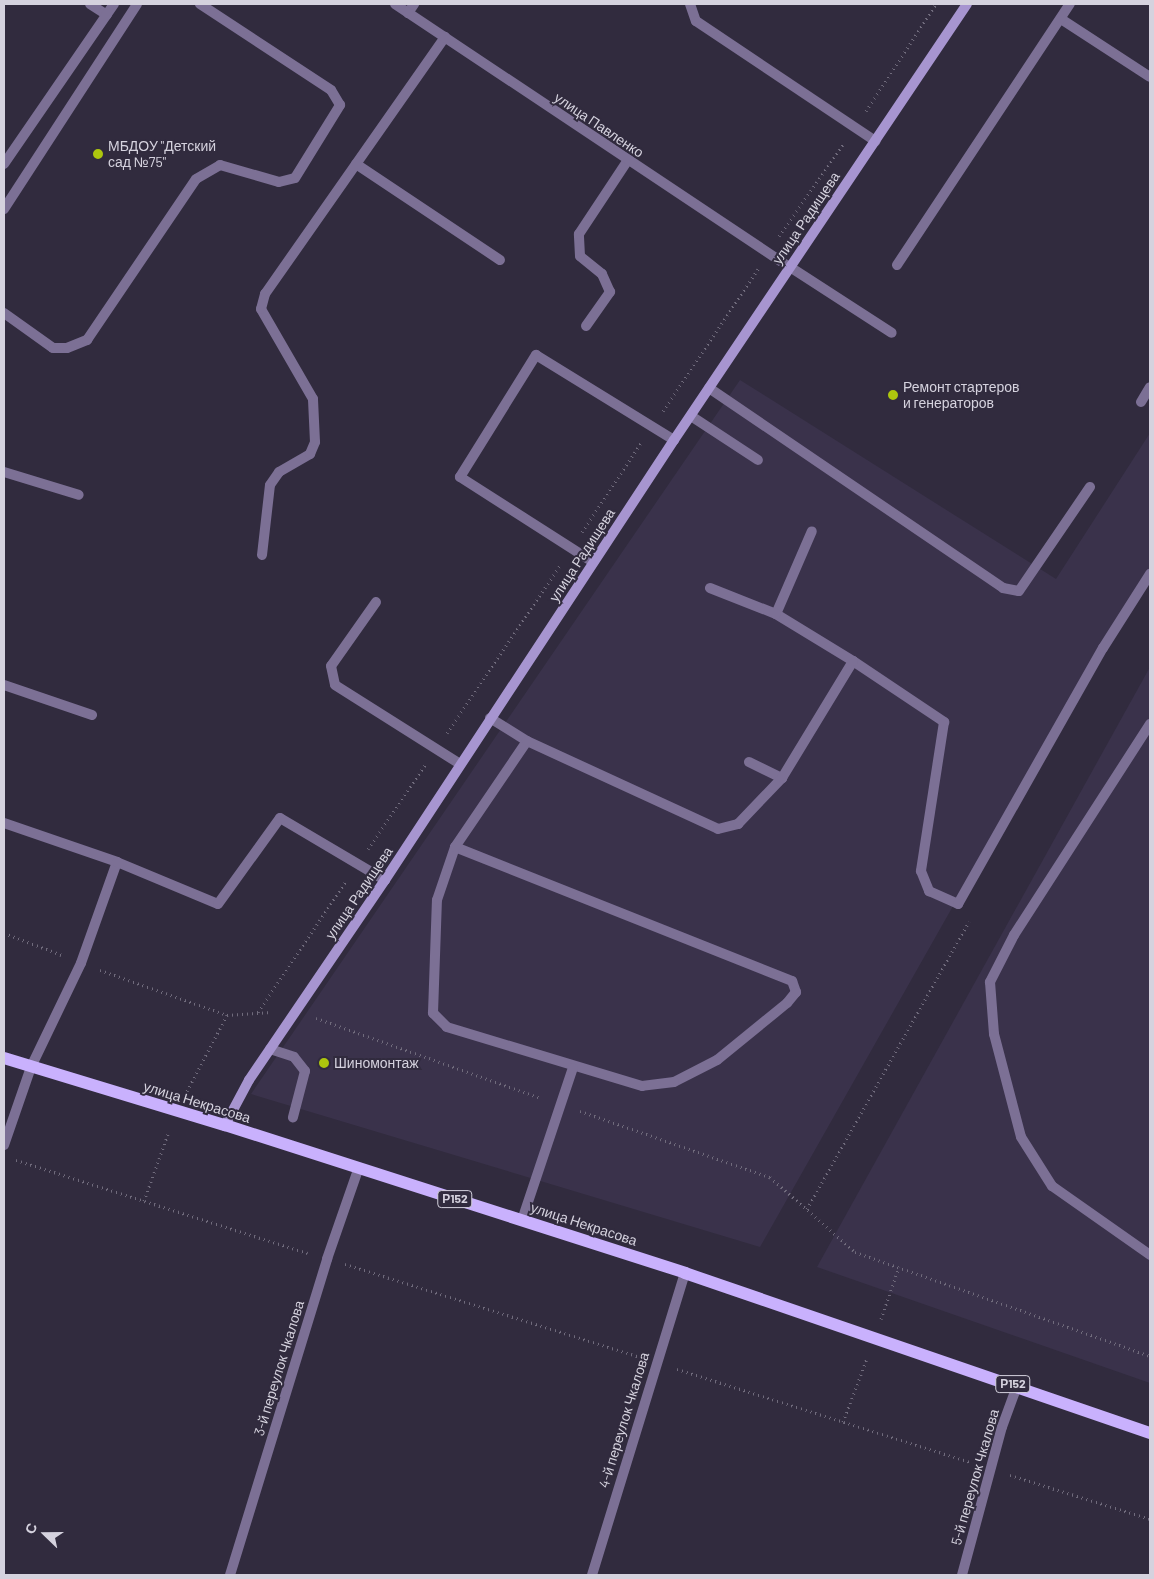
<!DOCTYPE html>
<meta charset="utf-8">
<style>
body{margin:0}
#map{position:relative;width:1154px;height:1579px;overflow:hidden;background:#312b3e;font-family:Barlow,sans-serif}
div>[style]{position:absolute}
.built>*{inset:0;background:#3a324b}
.path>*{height:3px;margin-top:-1.5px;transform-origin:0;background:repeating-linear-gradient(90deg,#706b7c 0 1px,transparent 0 5px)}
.lane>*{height:10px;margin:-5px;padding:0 5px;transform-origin:5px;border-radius:5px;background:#7c7095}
.street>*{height:10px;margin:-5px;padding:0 5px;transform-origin:5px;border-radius:5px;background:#7c7095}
.secondary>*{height:10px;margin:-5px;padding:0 5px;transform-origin:5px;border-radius:5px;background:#a795d0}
.primary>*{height:12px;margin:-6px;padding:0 6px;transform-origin:6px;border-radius:6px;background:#c9b1fd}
.dots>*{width:14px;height:14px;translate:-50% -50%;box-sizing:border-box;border:2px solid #312b3e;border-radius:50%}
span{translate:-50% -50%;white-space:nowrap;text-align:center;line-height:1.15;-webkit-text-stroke:4px #312b3e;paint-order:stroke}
.shield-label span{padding:1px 4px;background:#312b3e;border:1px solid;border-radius:4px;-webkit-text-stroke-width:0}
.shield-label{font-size:12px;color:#d5d2de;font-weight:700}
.street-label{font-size:14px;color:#d5d2de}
.poi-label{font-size:14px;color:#d5d2de}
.left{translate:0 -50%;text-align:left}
.frame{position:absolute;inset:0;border:5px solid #d5d2de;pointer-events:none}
.north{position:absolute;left:20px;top:1509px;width:50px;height:50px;-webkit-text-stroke:4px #312b3e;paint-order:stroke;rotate:292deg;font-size:14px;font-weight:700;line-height:20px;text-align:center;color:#d5d2de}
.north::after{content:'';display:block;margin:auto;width:18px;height:22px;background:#d5d2de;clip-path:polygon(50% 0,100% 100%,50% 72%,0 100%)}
</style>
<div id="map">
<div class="built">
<div style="clip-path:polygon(740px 380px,1056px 579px,1150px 433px,1150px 570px,1098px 650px,760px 1247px,251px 1094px)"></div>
<div style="clip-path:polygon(1150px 667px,1150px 1383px,817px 1267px)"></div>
</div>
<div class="path">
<div style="left:866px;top:111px;width:128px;rotate:-56.8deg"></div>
<div style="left:779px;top:236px;width:113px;rotate:-55deg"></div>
<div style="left:663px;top:411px;width:171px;rotate:-56.2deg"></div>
<div style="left:582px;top:532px;width:107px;rotate:-56.5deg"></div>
<div style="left:447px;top:733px;width:204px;rotate:-56deg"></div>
<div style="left:368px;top:849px;width:102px;rotate:-55.8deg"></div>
<div style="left:4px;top:933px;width:62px;rotate:20.8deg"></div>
<div style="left:100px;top:970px;width:135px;rotate:19.5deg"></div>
<div style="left:227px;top:1015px;width:44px;rotate:-3.9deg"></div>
<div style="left:258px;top:1012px;width:158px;rotate:-56.1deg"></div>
<div style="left:316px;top:1018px;width:239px;rotate:19.6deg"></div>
<div style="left:187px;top:1091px;width:86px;rotate:-62.2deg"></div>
<div style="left:580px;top:1111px;width:201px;rotate:19.2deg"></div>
<div style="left:770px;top:1177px;width:113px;rotate:41.4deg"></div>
<div style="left:855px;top:1252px;width:313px;rotate:19.4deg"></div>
<div style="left:16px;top:1160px;width:306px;rotate:17.7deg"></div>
<div style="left:144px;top:1201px;width:74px;rotate:-70.3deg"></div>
<div style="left:807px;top:1209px;width:330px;rotate:-60.6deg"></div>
<div style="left:345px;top:1264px;width:309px;rotate:17.5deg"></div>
<div style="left:881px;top:1319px;width:55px;rotate:-70.9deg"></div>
<div style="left:677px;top:1369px;width:308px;rotate:17.6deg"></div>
<div style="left:843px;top:1422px;width:68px;rotate:-69.4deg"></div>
<div style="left:1010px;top:1475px;width:147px;rotate:17.4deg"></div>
</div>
<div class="lane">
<div style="left:90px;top:4px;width:20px;rotate:33deg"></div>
<div style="left:690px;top:4px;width:18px;rotate:71deg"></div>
<div style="left:696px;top:21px;width:216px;rotate:33.8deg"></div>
<div style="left:408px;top:13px;width:11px;rotate:-56deg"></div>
<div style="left:1061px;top:19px;width:106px;rotate:33.1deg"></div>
<div style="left:4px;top:164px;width:194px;rotate:-55.5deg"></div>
<div style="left:356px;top:164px;width:173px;rotate:33.7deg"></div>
<div style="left:4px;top:209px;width:244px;rotate:-57deg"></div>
<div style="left:897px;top:265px;width:313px;rotate:-56.5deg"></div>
<div style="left:790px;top:267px;width:121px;rotate:32.9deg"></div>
<div style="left:4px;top:313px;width:60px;rotate:35.5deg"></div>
<div style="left:53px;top:348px;width:14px"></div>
<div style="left:67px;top:348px;width:22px;rotate:-22deg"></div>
<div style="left:87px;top:340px;width:194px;rotate:-55.9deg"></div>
<div style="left:196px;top:179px;width:28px;rotate:-30deg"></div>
<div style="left:220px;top:165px;width:61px;rotate:16.1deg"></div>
<div style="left:279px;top:182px;width:16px;rotate:-14deg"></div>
<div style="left:295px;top:178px;width:86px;rotate:-58.3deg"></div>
<div style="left:340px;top:105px;width:17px;rotate:-121deg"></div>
<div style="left:331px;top:90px;width:157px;rotate:-146.7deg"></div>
<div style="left:586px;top:326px;width:42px;rotate:-54.8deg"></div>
<div style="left:610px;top:292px;width:20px;rotate:-114deg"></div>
<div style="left:602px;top:274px;width:28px;rotate:-141deg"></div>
<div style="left:580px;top:256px;width:22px;rotate:-93deg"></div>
<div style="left:579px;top:234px;width:89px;rotate:-56.5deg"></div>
<div style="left:709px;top:388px;width:356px;rotate:34.2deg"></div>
<div style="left:1003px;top:588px;width:16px;rotate:11deg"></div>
<div style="left:1019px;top:591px;width:126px;rotate:-55.7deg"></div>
<div style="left:1141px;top:402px;width:17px;rotate:-59deg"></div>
<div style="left:691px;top:416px;width:80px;rotate:33.3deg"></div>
<div style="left:4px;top:472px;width:78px;rotate:17deg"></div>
<div style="left:262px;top:555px;width:70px;rotate:-83.5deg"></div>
<div style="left:270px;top:485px;width:16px;rotate:-55deg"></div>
<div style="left:279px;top:472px;width:36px;rotate:-30deg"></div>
<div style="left:310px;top:454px;width:13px;rotate:-67deg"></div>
<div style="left:315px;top:442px;width:43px;rotate:-92.7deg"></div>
<div style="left:313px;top:399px;width:104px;rotate:-120deg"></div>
<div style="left:261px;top:309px;width:16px;rotate:-75deg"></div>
<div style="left:265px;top:294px;width:314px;rotate:-55deg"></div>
<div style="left:593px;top:562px;width:158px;rotate:-147.4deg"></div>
<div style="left:460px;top:477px;width:144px;rotate:-58.1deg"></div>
<div style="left:536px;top:355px;width:162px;rotate:31.6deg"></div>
<div style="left:376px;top:602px;width:78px;rotate:125.1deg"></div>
<div style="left:331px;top:666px;width:19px;rotate:78deg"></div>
<div style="left:335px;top:685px;width:148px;rotate:32.3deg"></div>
<div style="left:776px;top:614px;width:90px;rotate:-66.6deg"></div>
<div style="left:853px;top:661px;width:110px;rotate:33.8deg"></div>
<div style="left:944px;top:722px;width:151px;rotate:98.8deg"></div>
<div style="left:921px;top:871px;width:22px;rotate:68deg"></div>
<div style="left:929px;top:891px;width:32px;rotate:24deg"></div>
<div style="left:958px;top:904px;width:294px;rotate:-60.5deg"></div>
<div style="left:1103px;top:648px;width:88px;rotate:-57.6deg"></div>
<div style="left:4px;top:685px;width:93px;rotate:18.8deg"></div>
<div style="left:490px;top:718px;width:44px;rotate:31.9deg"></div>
<div style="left:1150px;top:724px;width:251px;rotate:122.8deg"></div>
<div style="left:1014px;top:935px;width:53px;rotate:117.1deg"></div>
<div style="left:990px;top:982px;width:52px;rotate:85.6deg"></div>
<div style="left:994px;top:1034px;width:106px;rotate:75.3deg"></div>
<div style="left:1021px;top:1137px;width:58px;rotate:57.7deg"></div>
<div style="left:1052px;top:1186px;width:120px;rotate:35.1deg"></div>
<div style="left:749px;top:762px;width:37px;rotate:26deg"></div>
<div style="left:4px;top:823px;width:120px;rotate:19deg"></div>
<div style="left:455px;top:847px;width:363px;rotate:21.7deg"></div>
<div style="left:792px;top:981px;width:12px;rotate:70deg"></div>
<div style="left:796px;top:992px;width:14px;rotate:129deg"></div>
<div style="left:787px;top:1003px;width:90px;rotate:140.8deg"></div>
<div style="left:717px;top:1060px;width:48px;rotate:152.9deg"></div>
<div style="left:674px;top:1082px;width:32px;rotate:173deg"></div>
<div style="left:642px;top:1086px;width:204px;rotate:-163.2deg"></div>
<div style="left:447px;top:1027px;width:20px;rotate:-135deg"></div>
<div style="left:433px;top:1013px;width:113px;rotate:-88deg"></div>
<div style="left:437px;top:900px;width:56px;rotate:-71.2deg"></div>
<div style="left:455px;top:847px;width:128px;rotate:-55.8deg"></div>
<div style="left:527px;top:741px;width:210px;rotate:24.7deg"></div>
<div style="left:718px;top:829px;width:21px;rotate:-14deg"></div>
<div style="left:738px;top:824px;width:64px;rotate:-46.3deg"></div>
<div style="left:782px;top:778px;width:137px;rotate:-58.7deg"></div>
<div style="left:853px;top:661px;width:90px;rotate:-148.6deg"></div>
<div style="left:776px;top:614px;width:71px;rotate:-158.5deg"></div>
<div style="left:270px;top:1049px;width:25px;rotate:18deg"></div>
<div style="left:294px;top:1057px;width:18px;rotate:52deg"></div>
<div style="left:305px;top:1071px;width:48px;rotate:104.6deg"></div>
<div style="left:31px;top:1067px;width:115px;rotate:-64.3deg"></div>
<div style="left:81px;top:963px;width:107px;rotate:-70.4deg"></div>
<div style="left:117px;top:862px;width:109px;rotate:22.6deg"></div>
<div style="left:218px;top:904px;width:106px;rotate:-54.2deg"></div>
<div style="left:280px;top:818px;width:122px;rotate:30.6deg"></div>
<div style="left:522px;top:1220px;width:160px;rotate:-71.5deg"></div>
</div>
<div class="street">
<div style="left:395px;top:4px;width:475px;rotate:33.7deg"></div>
<div style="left:4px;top:1145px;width:83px;rotate:-70.9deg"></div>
<div style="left:230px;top:1575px;width:331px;rotate:-72.9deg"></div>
<div style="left:327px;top:1259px;width:94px;rotate:-70.8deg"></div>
<div style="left:592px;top:1575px;width:316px;rotate:-72.9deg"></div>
<div style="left:962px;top:1575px;width:153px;rotate:-74.9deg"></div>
<div style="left:1002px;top:1427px;width:44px;rotate:-69.9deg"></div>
</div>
<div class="secondary">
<div style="left:225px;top:1125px;width:51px;rotate:-61.9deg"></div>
<div style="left:249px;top:1080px;width:242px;rotate:-55.8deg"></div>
<div style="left:385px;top:880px;width:526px;rotate:-56.7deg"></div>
<div style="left:674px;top:440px;width:525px;rotate:-56.1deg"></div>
</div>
<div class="primary">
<div style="left:4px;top:1058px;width:231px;rotate:16.9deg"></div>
<div style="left:225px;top:1125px;width:483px;rotate:17.8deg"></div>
<div style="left:685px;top:1273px;width:492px;rotate:19deg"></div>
</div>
<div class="dots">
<div style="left:98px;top:154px;background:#adc60e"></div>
<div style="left:893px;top:395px;background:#adc60e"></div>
<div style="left:324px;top:1063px;background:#adc60e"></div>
</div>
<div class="shield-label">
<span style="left:455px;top:1199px">Р152</span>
<span style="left:1013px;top:1384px">Р152</span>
</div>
<div class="street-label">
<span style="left:599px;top:125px;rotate:34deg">улица Павленко</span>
<span style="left:806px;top:218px;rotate:-56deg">улица Радищева</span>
<span style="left:582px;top:555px;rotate:-57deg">улица Радищева</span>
<span style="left:359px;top:893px;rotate:-56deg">улица Радищева</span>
<span style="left:197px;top:1102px;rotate:17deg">улица Некрасова</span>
<span style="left:584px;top:1224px;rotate:18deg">улица Некрасова</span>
<span style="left:279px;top:1368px;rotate:-73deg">3-й переулок Чкалова</span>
<span style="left:624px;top:1420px;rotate:-73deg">4-й переулок Чкалова</span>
<span style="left:975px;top:1477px;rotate:-74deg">5-й переулок Чкалова</span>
</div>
<div class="poi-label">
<span class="left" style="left:108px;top:154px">МБДОУ "Детский<br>сад №75"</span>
<span class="left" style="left:903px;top:395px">Ремонт стартеров<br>и генераторов</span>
<span class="left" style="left:334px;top:1063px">Шиномонтаж</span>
</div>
<div class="frame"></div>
<div class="north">С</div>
</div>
